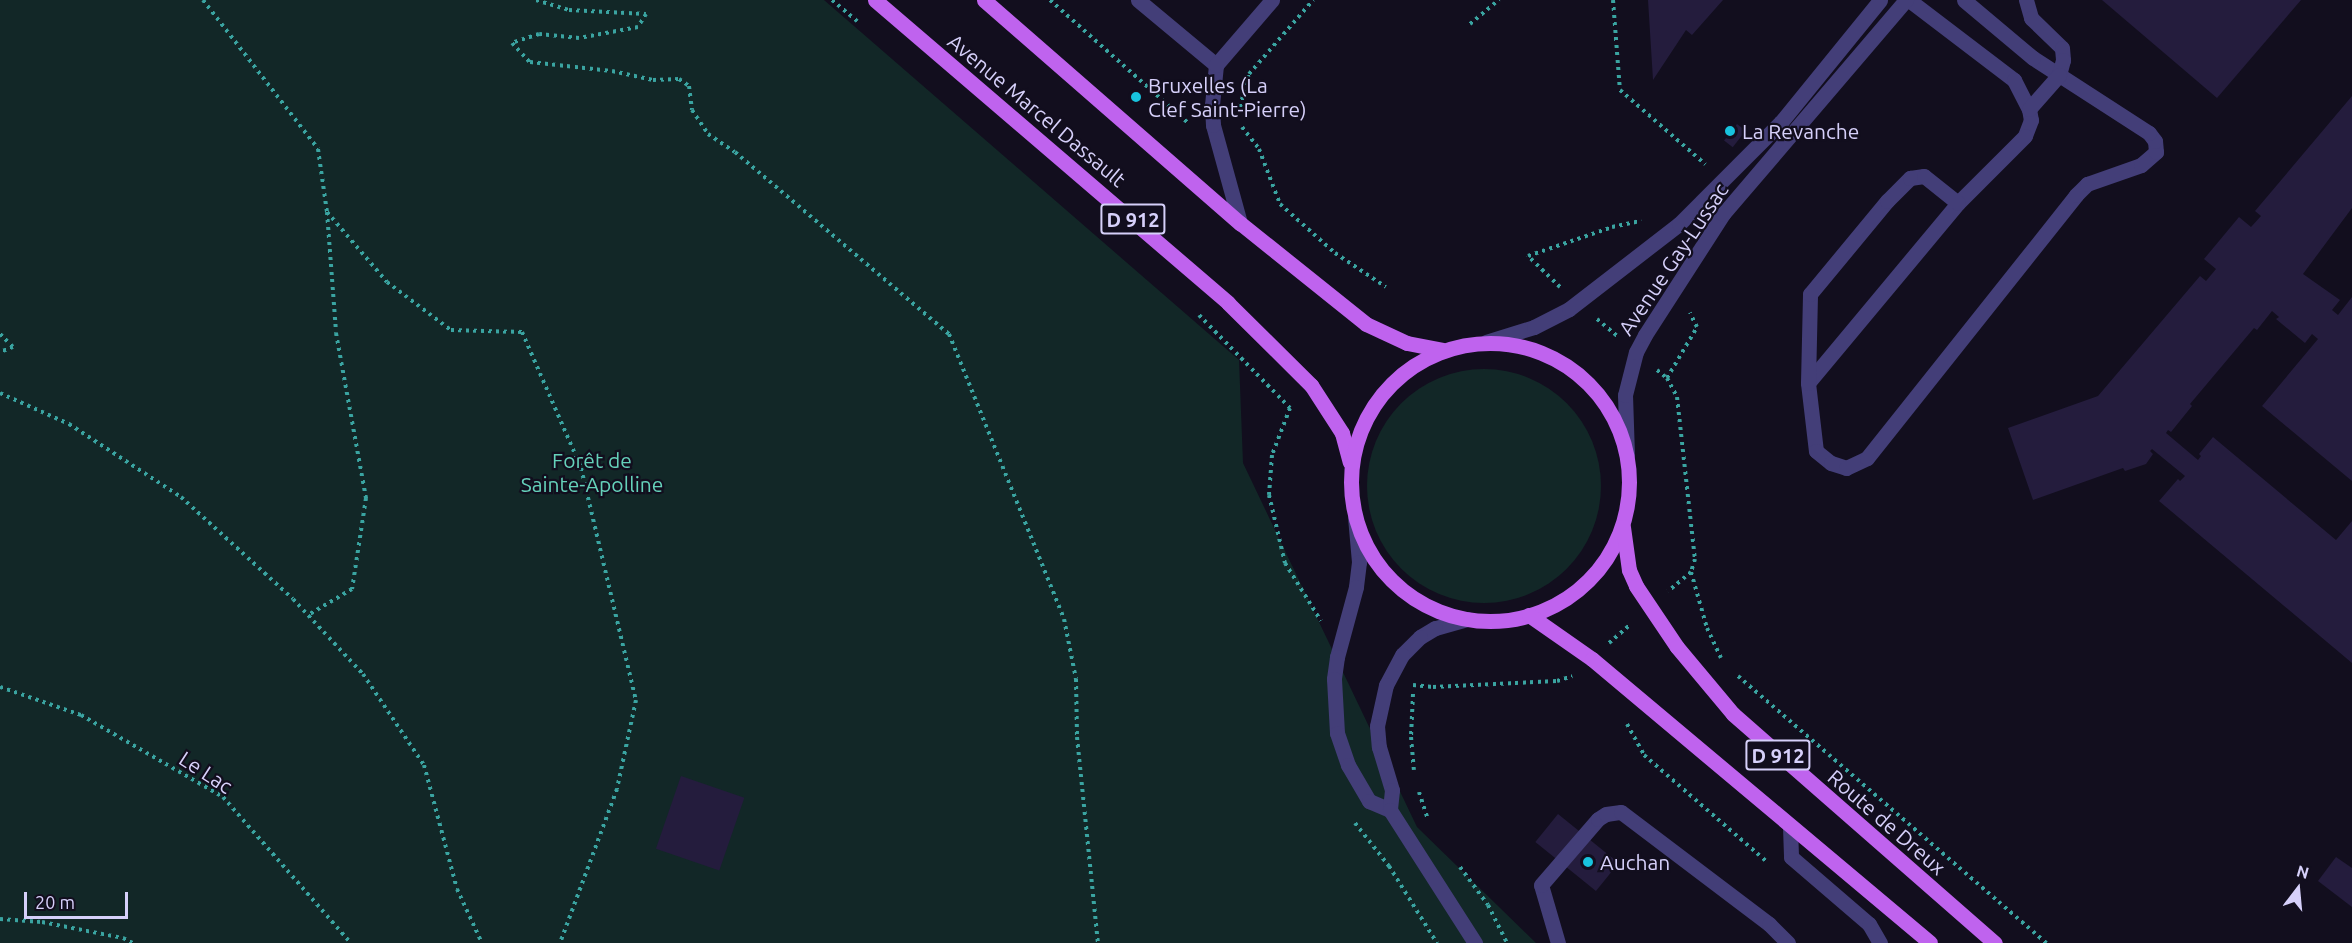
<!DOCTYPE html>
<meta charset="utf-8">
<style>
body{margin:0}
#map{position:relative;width:2352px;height:943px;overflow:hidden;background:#120e1e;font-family:Ubuntu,sans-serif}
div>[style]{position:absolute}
.green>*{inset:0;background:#122727}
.round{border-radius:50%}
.building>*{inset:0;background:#241c3d;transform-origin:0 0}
.path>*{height:4px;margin-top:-2px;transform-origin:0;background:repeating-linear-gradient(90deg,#3aa4a1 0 3px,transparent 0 7.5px)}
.service>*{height:15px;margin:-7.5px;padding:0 7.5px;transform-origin:7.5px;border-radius:7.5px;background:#433e78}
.minor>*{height:15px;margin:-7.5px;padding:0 7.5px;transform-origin:7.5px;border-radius:7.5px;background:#433e78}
.tertiary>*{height:15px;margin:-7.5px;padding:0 7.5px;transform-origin:7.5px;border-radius:7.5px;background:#433e78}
.primary>*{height:15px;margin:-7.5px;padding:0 7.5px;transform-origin:7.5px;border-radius:7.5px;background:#bf63ee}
.primary>.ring{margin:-7.5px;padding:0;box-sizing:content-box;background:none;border:15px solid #bf63ee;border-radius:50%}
.dots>*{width:16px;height:16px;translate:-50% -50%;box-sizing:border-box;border:3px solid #120e1e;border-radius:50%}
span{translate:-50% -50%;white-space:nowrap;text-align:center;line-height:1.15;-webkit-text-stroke:4.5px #120e1e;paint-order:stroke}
.shield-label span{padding:2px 4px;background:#120e1e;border:2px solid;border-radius:4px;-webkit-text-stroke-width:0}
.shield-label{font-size:20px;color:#d6d0fa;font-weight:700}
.poi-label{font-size:21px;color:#d6d0fa}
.left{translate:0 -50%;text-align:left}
.street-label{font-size:21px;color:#d6d0fa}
.park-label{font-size:21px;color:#65d1ba}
.north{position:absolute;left:2268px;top:859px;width:60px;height:60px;-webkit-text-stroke:4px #120e1e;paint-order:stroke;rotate:16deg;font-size:16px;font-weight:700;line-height:24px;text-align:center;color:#d6d0fa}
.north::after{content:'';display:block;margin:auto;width:21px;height:27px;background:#d6d0fa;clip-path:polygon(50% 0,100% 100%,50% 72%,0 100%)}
.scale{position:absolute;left:24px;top:892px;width:104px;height:27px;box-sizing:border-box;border:3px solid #d6d0fa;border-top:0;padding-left:8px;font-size:18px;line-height:21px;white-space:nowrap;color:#d6d0fa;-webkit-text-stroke:4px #120e1e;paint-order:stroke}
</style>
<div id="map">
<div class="green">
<div style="clip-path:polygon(0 0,824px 0,1239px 360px,1243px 463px,1417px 827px,1536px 943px,0 943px)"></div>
<div class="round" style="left:1367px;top:369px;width:234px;height:234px"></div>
</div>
<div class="building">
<div style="clip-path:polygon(1648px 0,1723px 0,1692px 35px,1686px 30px,1653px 80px)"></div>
<div style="clip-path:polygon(2102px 0,2301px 0,2217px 98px)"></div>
<div style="clip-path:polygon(2352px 96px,2352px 208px,2303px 274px,2340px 300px,2332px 310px,2338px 315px,2352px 297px,2352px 481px,2262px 406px,2318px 339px,2312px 334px,2305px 343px,2276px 319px,2279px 317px,2272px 311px,2257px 330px,2254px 328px,2190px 404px,2192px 406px,2171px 432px,2168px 430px,2166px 433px,2198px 460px,2201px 456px,2199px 454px,2213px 437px,2336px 540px,2352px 521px,2352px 663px,2159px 501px,2178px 479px,2180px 481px,2185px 476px,2152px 449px,2150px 451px,2153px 454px,2146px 464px,2125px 471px,2123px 468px,2033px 500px,2008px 428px,2098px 396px,2200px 276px,2206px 281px,2216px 269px,2204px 259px,2239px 217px,2251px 227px,2261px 216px,2255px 211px)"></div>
<div style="left:1737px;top:124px;width:11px;height:21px;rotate:38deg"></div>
<div style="left:681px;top:776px;width:67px;height:77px;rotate:19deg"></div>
<div style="left:1558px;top:814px;width:78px;height:36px;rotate:39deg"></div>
<div style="clip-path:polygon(2336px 857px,2352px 868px,2352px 907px,2318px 881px)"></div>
</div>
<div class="path">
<div style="left:203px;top:0;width:188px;rotate:52.3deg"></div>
<div style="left:318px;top:149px;width:64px;rotate:81.9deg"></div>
<div style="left:327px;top:212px;width:121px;rotate:85.7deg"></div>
<div style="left:336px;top:333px;width:168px;rotate:79.7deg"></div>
<div style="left:366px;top:498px;width:92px;rotate:98.7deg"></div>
<div style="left:352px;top:589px;width:51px;rotate:149.4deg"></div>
<div style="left:536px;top:0;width:34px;rotate:17deg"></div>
<div style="left:569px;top:10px;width:77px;rotate:3deg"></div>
<div style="left:646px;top:14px;width:15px;rotate:122deg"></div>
<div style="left:638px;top:27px;width:60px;rotate:169.4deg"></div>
<div style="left:579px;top:38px;width:40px;rotate:-174.3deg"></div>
<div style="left:539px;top:34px;width:28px;rotate:162deg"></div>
<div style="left:512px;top:43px;width:26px;rotate:47deg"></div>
<div style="left:530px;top:62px;width:82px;rotate:6.3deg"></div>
<div style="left:612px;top:71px;width:42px;rotate:12.4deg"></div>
<div style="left:653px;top:80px;width:26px;rotate:-2deg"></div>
<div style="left:679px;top:79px;width:12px;rotate:35deg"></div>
<div style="left:689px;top:86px;width:24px;rotate:83deg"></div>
<div style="left:692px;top:110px;width:29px;rotate:56deg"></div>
<div style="left:708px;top:134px;width:32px;rotate:34deg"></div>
<div style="left:735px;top:152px;width:281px;rotate:40.4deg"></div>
<div style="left:949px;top:334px;width:307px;rotate:68deg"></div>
<div style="left:1064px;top:619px;width:61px;rotate:78.7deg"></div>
<div style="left:1076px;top:679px;width:58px;rotate:89deg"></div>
<div style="left:1077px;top:737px;width:207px;rotate:84.2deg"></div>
<div style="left:832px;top:0;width:33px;rotate:40deg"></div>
<div style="left:1050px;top:0;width:185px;rotate:41.7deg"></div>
<div style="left:1613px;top:0;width:90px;rotate:85.6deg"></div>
<div style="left:1620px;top:90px;width:113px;rotate:41deg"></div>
<div style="left:1470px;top:24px;width:38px;rotate:-40deg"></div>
<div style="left:1240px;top:107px;width:34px;rotate:-75deg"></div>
<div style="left:1249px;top:74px;width:98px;rotate:-49.1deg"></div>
<div style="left:1242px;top:127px;width:28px;rotate:52deg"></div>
<div style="left:1259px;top:149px;width:59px;rotate:69.1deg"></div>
<div style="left:1280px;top:204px;width:74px;rotate:41.7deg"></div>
<div style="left:1335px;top:253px;width:61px;rotate:33.7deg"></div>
<div style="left:327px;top:212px;width:92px;rotate:49.4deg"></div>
<div style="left:387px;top:282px;width:80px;rotate:36.9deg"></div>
<div style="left:451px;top:330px;width:71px;rotate:1.6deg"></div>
<div style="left:522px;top:332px;width:148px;rotate:66.5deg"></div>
<div style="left:581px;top:468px;width:238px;rotate:76.7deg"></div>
<div style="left:636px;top:700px;width:91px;rotate:102.1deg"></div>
<div style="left:617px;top:789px;width:164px;rotate:110.3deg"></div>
<div style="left:1560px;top:287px;width:45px;rotate:-135.9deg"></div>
<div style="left:1528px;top:256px;width:89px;rotate:-19deg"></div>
<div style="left:1612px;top:227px;width:30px;rotate:-12deg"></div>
<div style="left:1199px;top:315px;width:130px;rotate:45.6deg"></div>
<div style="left:1290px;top:408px;width:50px;rotate:111deg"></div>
<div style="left:1272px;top:455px;width:40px;rotate:94.3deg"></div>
<div style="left:1269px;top:495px;width:70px;rotate:76.8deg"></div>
<div style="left:1285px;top:563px;width:68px;rotate:58.2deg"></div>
<div style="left:1597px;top:319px;width:26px;rotate:40deg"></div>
<div style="left:0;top:334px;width:18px;rotate:45deg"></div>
<div style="left:13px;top:347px;width:14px;rotate:159deg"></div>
<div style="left:1657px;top:370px;width:13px;rotate:39deg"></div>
<div style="left:1667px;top:378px;width:21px;rotate:62deg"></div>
<div style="left:1677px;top:397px;width:163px;rotate:83.7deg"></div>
<div style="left:1695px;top:559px;width:14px;rotate:107deg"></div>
<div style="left:1691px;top:572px;width:30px;rotate:140deg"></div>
<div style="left:1667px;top:378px;width:59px;rotate:-59.5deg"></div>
<div style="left:1697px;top:327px;width:16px;rotate:-117deg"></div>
<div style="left:0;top:393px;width:76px;rotate:24.2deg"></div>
<div style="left:69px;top:424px;width:134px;rotate:33.1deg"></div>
<div style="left:181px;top:497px;width:151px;rotate:42.3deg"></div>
<div style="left:293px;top:599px;width:103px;rotate:47deg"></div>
<div style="left:363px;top:674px;width:110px;rotate:56.2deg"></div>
<div style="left:424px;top:765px;width:128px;rotate:75.1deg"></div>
<div style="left:457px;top:889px;width:60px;rotate:65.2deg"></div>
<div style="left:1691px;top:572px;width:58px;rotate:74.1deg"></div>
<div style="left:1707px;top:628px;width:33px;rotate:65deg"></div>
<div style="left:1609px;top:643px;width:29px;rotate:-41deg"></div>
<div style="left:1738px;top:676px;width:408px;rotate:40.9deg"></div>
<div style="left:1413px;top:685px;width:20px;rotate:6deg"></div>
<div style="left:1433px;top:687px;width:124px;rotate:-2.8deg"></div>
<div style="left:1557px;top:681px;width:16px;rotate:-18deg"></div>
<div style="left:0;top:687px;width:86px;rotate:19.1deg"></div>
<div style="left:81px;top:715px;width:164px;rotate:30deg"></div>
<div style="left:223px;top:797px;width:194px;rotate:48.8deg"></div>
<div style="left:1413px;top:694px;width:43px;rotate:92.7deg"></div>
<div style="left:1411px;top:737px;width:33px;rotate:85deg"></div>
<div style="left:1627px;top:724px;width:35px;rotate:61deg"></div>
<div style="left:1644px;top:755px;width:162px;rotate:41deg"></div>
<div style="left:1419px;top:792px;width:28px;rotate:72deg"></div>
<div style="left:1355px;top:823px;width:55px;rotate:51.7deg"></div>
<div style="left:1389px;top:866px;width:91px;rotate:58.1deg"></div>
<div style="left:1460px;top:867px;width:47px;rotate:53.6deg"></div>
<div style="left:1488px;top:905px;width:42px;rotate:63.4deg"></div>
<div style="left:0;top:919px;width:42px;rotate:4.1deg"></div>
<div style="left:42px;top:922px;width:83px;rotate:11.2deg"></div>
<div style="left:123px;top:938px;width:11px;rotate:27deg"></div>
</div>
<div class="service">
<div style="left:1909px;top:0;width:132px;rotate:37.3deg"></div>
<div style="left:2014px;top:80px;width:33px;rotate:63deg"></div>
<div style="left:2029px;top:109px;width:11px;rotate:80deg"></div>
<div style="left:2031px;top:120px;width:17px;rotate:111deg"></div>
<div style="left:2025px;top:136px;width:95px;rotate:135deg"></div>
<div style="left:1958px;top:203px;width:234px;rotate:129.8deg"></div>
<div style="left:1808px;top:383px;width:68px;rotate:83.3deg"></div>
<div style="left:1816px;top:451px;width:19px;rotate:39deg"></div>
<div style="left:1831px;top:463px;width:16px;rotate:18deg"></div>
<div style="left:1846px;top:468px;width:23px;rotate:-25deg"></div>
<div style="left:1867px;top:458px;width:336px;rotate:-51.5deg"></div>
<div style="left:2076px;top:195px;width:16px;rotate:-45deg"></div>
<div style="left:2087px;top:184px;width:57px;rotate:-19.4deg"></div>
<div style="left:2141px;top:165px;width:20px;rotate:-41deg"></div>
<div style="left:2156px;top:152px;width:11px;rotate:-95deg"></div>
<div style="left:2155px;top:141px;width:10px;rotate:-127deg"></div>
<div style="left:2149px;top:133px;width:138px;rotate:-147.1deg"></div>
<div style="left:2033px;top:58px;width:90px;rotate:-140deg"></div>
<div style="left:2026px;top:0;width:19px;rotate:74deg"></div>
<div style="left:2031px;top:18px;width:43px;rotate:44.1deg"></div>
<div style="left:2062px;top:48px;width:12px;rotate:85deg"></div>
<div style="left:2063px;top:60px;width:16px;rotate:105deg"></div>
<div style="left:2059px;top:75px;width:45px;rotate:131.4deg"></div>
<div style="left:1808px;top:383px;width:89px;rotate:-88.7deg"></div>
<div style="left:1810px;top:294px;width:121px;rotate:-50.4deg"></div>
<div style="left:1887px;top:201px;width:33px;rotate:-45deg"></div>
<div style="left:1910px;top:178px;width:14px;rotate:-8deg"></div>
<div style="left:1924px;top:176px;width:43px;rotate:38.5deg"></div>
<div style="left:1790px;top:827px;width:30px;rotate:88deg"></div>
<div style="left:1791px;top:857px;width:103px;rotate:40.7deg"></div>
<div style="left:1869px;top:924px;width:22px;rotate:60deg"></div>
<div style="left:1558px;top:943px;width:60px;rotate:-106.3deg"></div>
<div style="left:1541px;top:885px;width:87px;rotate:-49.2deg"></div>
<div style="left:1598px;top:819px;width:9px;rotate:-32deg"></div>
<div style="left:1606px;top:814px;width:15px;rotate:-8deg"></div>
<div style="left:1621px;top:812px;width:186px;rotate:37.1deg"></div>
<div style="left:1769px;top:924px;width:27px;rotate:45deg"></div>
</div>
<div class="minor">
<div style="left:1138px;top:0;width:102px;rotate:39.8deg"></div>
<div style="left:1240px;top:223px;width:102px;rotate:-105.4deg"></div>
<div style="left:1213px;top:125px;width:20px;rotate:-93deg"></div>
<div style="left:1212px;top:105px;width:40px;rotate:-84.3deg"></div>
<div style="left:1216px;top:65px;width:86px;rotate:-49.3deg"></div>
<div style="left:1486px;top:342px;width:50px;rotate:-17.4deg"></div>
<div style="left:1534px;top:327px;width:39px;rotate:-27deg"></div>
<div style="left:1569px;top:309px;width:139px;rotate:-37.7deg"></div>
<div style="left:1679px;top:224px;width:144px;rotate:-45deg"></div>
<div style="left:1781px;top:122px;width:157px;rotate:-50.9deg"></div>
<div style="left:1627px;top:455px;width:60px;rotate:-91.9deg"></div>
<div style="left:1625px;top:395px;width:44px;rotate:-75.7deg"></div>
<div style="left:1636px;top:352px;width:19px;rotate:-62deg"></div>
<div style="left:1645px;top:335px;width:144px;rotate:-57.2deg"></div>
<div style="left:1723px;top:214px;width:282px;rotate:-49.5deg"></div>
</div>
<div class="tertiary">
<div style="left:1355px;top:517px;width:45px;rotate:84.9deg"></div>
<div style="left:1359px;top:562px;width:25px;rotate:97deg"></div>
<div style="left:1356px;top:587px;width:73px;rotate:105.2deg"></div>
<div style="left:1337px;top:657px;width:22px;rotate:98deg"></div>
<div style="left:1334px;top:679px;width:54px;rotate:86.8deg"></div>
<div style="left:1337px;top:733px;width:34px;rotate:71deg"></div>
<div style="left:1348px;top:765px;width:42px;rotate:59.7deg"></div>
<div style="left:1369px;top:801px;width:23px;rotate:23deg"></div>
<div style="left:1467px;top:619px;width:33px;rotate:164deg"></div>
<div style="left:1435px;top:628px;width:17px;rotate:149deg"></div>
<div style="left:1420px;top:637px;width:25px;rotate:135deg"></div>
<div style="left:1402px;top:655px;width:34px;rotate:118deg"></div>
<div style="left:1386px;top:685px;width:42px;rotate:102.4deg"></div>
<div style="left:1377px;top:726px;width:21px;rotate:85deg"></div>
<div style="left:1379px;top:747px;width:45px;rotate:73.2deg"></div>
<div style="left:1392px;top:790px;width:20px;rotate:96deg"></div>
<div style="left:1390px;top:810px;width:158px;rotate:57.4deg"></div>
</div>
<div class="primary">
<div style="left:875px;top:0;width:465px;rotate:40.6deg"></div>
<div style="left:1228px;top:303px;width:117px;rotate:44.7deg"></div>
<div style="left:1311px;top:385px;width:57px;rotate:57.1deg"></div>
<div style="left:1342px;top:433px;width:30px;rotate:75deg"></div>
<div style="left:984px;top:0;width:340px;rotate:41.1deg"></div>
<div style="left:1240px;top:223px;width:161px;rotate:38.7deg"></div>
<div style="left:1366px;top:324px;width:45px;rotate:24.9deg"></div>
<div style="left:1407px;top:343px;width:36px;rotate:11deg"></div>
<div class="ring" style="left:1351px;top:343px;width:263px;height:263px"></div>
<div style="left:1623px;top:527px;width:43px;rotate:82.1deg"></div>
<div style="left:1629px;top:570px;width:17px;rotate:66deg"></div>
<div style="left:1636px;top:586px;width:73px;rotate:56.1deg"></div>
<div style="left:1677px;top:647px;width:87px;rotate:50.1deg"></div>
<div style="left:1733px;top:714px;width:348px;rotate:41.2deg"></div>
<div style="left:1529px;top:615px;width:77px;rotate:34.9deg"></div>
<div style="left:1592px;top:659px;width:441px;rotate:40deg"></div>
</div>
<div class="dots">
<div style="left:1136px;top:97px;background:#18c3de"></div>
<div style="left:1730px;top:131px;background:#18c3de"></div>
<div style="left:1588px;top:862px;background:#18c3de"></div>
</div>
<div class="shield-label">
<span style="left:1133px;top:219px">D 912</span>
<span style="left:1778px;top:755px">D 912</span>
</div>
<div class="poi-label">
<span class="left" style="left:1148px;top:97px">Bruxelles (La<br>Clef Saint-Pierre)</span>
<span class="left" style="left:1742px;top:131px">La Revanche</span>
<span class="left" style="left:1600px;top:862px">Auchan</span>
</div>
<div class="street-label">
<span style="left:1037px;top:110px;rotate:40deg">Avenue Marcel Dassault</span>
<span style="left:1673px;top:259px;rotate:-56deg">Avenue Gay-Lussac</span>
<span style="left:206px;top:772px;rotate:33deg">Le Lac</span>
<span style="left:1887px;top:822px;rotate:41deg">Route de Dreux</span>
</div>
<div class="park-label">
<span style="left:592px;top:472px">Forêt de<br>Sainte-Apolline</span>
</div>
<div class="north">N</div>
<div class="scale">20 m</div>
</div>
